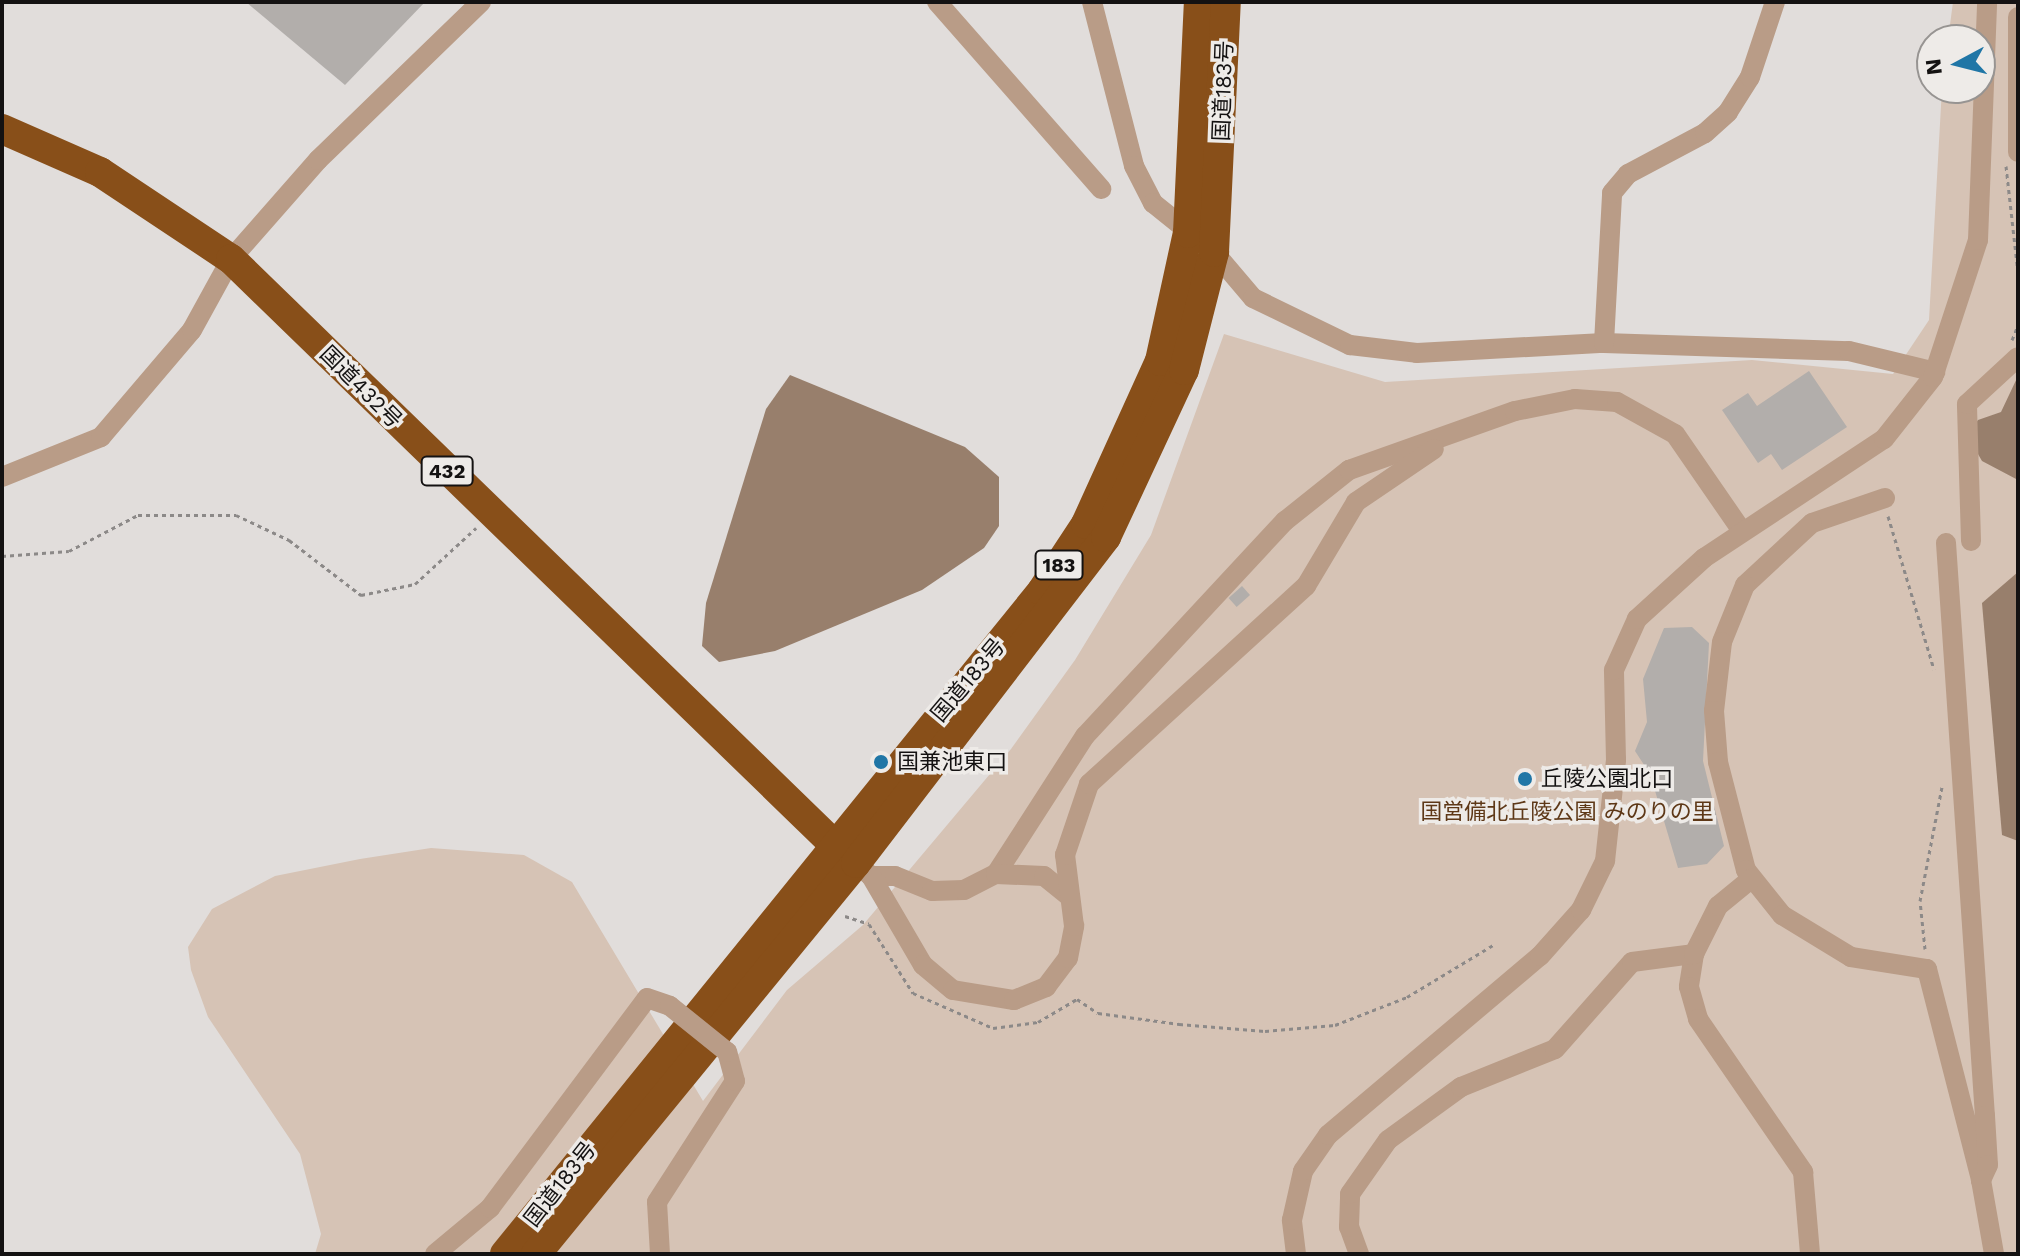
<!DOCTYPE html>
<meta charset="utf-8">
<style>
body{margin:0}
#map{position:relative;width:2020px;height:1256px;overflow:hidden;background:#e1dddb;font-family:"Work Sans","Noto Sans JP",sans-serif}
div>[style]{position:absolute}
.green>*{inset:0;background:#d6c3b5}
.water>*{inset:0;background:#987f6c}
.building>*{inset:0;background:#b2aeab;transform-origin:0 0}
.path>*{height:3px;margin-top:-1.5px;transform-origin:0;background:repeating-linear-gradient(90deg,#8c8988 0 4px,transparent 0 8px)}
.minor>*{height:20px;margin:-10px;padding:0 10px;transform-origin:10px;border-radius:10px;background:#b99c87}
.highway>*{height:30px;margin:-15px;padding:0 15px;transform-origin:15px;border-radius:15px;background:#884f19}
.minor-bridge>*{height:20px;margin:-10px;padding:0 10px;transform-origin:10px;border-radius:10px;background:#b99c87}
.dots>*{width:22px;height:22px;translate:-50% -50%;box-sizing:border-box;border:4px solid #eeebe8;border-radius:50%}
span{translate:-50% -50%;white-space:nowrap;text-align:center;line-height:1.15;-webkit-text-stroke:7px #eeebe8;paint-order:stroke}
.shield-label span{padding:2px 6px;background:#eeebe8;border:2px solid;border-radius:6px;-webkit-text-stroke-width:0}
.shield-label{font-size:20px;color:#141212;font-weight:700}
.street-label{font-size:22px;color:#141212}
.poi-label{font-size:22px;color:#141212}
.left{translate:0 -50%;text-align:left}
.park-label{font-size:22px;color:#5e3817}
.frame{position:absolute;inset:0;border:4px solid #141212;pointer-events:none}
.north{position:absolute;left:1916px;top:24px;width:80px;height:80px;box-sizing:border-box;background:#eeebe8;border:2px solid #979492;border-radius:50%;rotate:263deg;font-size:22px;font-weight:700;line-height:32px;text-align:center;color:#141212}
.north::after{content:'';display:block;margin:auto;width:28px;height:36px;background:#2076a6;clip-path:polygon(50% 0,100% 100%,50% 72%,0 100%)}
</style>
<div id="map">
<div class="green">
<div style="clip-path:polygon(1953px 2px,2018px 2px,2018px 1254px,315px 1254px,321px 1234px,300px 1154px,208px 1017px,191px 970px,188px 947px,212px 909px,275px 876px,360px 859px,431px 848px,524px 855px,572px 882px,703px 1101px,787px 990px,863px 925px,1011px 749px,1075px 660px,1151px 535px,1224px 334px,1385px 382px,1752px 360px,1893px 374px,1929px 320px,1942px 88px,1980px 88px,1980px 40px,1948px 40px)"></div>
</div>
<div class="water">
<div style="clip-path:polygon(790px 375px,965px 447px,999px 477px,999px 526px,984px 548px,922px 590px,775px 651px,719px 662px,702px 646px,706px 603px,766px 409px)"></div>
<div style="clip-path:polygon(2018px 376px,2018px 480px,1982px 461px,1967px 435px,1978px 420px,2001px 412px)"></div>
<div style="clip-path:polygon(2018px 572px,2018px 841px,2002px 835px,1982px 603px)"></div>
</div>
<div class="building">
<div style="clip-path:polygon(246px 2px,425px 2px,345px 85px)"></div>
<div style="clip-path:polygon(1809px 371px,1847px 427px,1782px 470px,1771px 454px,1758px 463px,1722px 410px,1748px 393px,1757px 406px)"></div>
<div style="left:1242px;top:586px;width:12px;height:18px;rotate:48deg"></div>
<div style="clip-path:polygon(1692px 627px,1709px 643px,1703px 761px,1724px 846px,1707px 864px,1678px 868px,1650px 774px,1635px 751px,1647px 722px,1643px 679px,1664px 628px)"></div>
</div>
<div class="path">
<div style="left:2006px;top:166px;width:108px;rotate:83.6deg"></div>
<div style="left:2012px;top:340px;width:16px;rotate:-68deg"></div>
<div style="left:1888px;top:516px;width:160px;rotate:73.3deg"></div>
<div style="left:2px;top:556px;width:67px;rotate:-4.3deg"></div>
<div style="left:69px;top:551px;width:78px;rotate:-27.6deg"></div>
<div style="left:138px;top:515px;width:98px"></div>
<div style="left:236px;top:515px;width:59px;rotate:25.3deg"></div>
<div style="left:289px;top:540px;width:91px;rotate:37.4deg"></div>
<div style="left:361px;top:595px;width:55px;rotate:-11.5deg"></div>
<div style="left:415px;top:584px;width:83px;rotate:-42.6deg"></div>
<div style="left:845px;top:916px;width:25px;rotate:18deg"></div>
<div style="left:869px;top:924px;width:82px;rotate:57.5deg"></div>
<div style="left:913px;top:993px;width:87px;rotate:23.6deg"></div>
<div style="left:993px;top:1028px;width:45px;rotate:-7.6deg"></div>
<div style="left:1038px;top:1022px;width:45px;rotate:-30.5deg"></div>
<div style="left:1077px;top:999px;width:25px;rotate:34deg"></div>
<div style="left:1098px;top:1013px;width:82px;rotate:7.7deg"></div>
<div style="left:1179px;top:1024px;width:86px;rotate:4.7deg"></div>
<div style="left:1265px;top:1031px;width:70px;rotate:-4.9deg"></div>
<div style="left:1335px;top:1025px;width:77px;rotate:-21.3deg"></div>
<div style="left:1407px;top:997px;width:103px;rotate:-31.1deg"></div>
<div style="left:1925px;top:949px;width:48px;rotate:-95.9deg"></div>
<div style="left:1920px;top:901px;width:116px;rotate:-79.1deg"></div>
</div>
<div class="minor">
<div style="left:937px;top:2px;width:249px;rotate:48.7deg"></div>
<div style="left:1092px;top:2px;width:169px;rotate:75.6deg"></div>
<div style="left:1134px;top:166px;width:42px;rotate:62.8deg"></div>
<div style="left:1153px;top:203px;width:78px;rotate:38.8deg"></div>
<div style="left:1214px;top:252px;width:60px;rotate:49.7deg"></div>
<div style="left:1253px;top:298px;width:108px;rotate:25.9deg"></div>
<div style="left:1350px;top:345px;width:67px;rotate:6.8deg"></div>
<div style="left:1417px;top:353px;width:187px;rotate:-3.1deg"></div>
<div style="left:1604px;top:343px;width:245px;rotate:1.9deg"></div>
<div style="left:1849px;top:351px;width:89px;rotate:13.6deg"></div>
<div style="left:2018px;top:17px;width:135px;rotate:90deg"></div>
<div style="left:1604px;top:343px;width:150px;rotate:-86.9deg"></div>
<div style="left:1612px;top:193px;width:25px;rotate:-50deg"></div>
<div style="left:1628px;top:174px;width:87px;rotate:-28deg"></div>
<div style="left:1705px;top:133px;width:31px;rotate:-42deg"></div>
<div style="left:1728px;top:112px;width:41px;rotate:-57.8deg"></div>
<div style="left:1750px;top:77px;width:79px;rotate:-71.6deg"></div>
<div style="left:2px;top:477px;width:107px;rotate:-22deg"></div>
<div style="left:101px;top:437px;width:140px;rotate:-49.6deg"></div>
<div style="left:192px;top:330px;width:81px;rotate:-61.2deg"></div>
<div style="left:231px;top:259px;width:132px;rotate:-48.7deg"></div>
<div style="left:318px;top:160px;width:227px;rotate:-44.1deg"></div>
<div style="left:1885px;top:498px;width:77px;rotate:161.1deg"></div>
<div style="left:1812px;top:523px;width:91px;rotate:137.2deg"></div>
<div style="left:1745px;top:585px;width:61px;rotate:112deg"></div>
<div style="left:1722px;top:642px;width:69px;rotate:96.6deg"></div>
<div style="left:1714px;top:711px;width:51px;rotate:85.5deg"></div>
<div style="left:1718px;top:762px;width:112px;rotate:75.5deg"></div>
<div style="left:1746px;top:870px;width:58px;rotate:51.3deg"></div>
<div style="left:1782px;top:915px;width:81px;rotate:31.3deg"></div>
<div style="left:1851px;top:957px;width:77px;rotate:9deg"></div>
<div style="left:1927px;top:969px;width:218px;rotate:75.6deg"></div>
<div style="left:1971px;top:541px;width:137px;rotate:-91.7deg"></div>
<div style="left:1967px;top:404px;width:69px;rotate:-42.7deg"></div>
<div style="left:1946px;top:543px;width:574px;rotate:86.11deg"></div>
<div style="left:1985px;top:1116px;width:49px;rotate:86.5deg"></div>
<div style="left:1988px;top:1165px;width:17px;rotate:115deg"></div>
<div style="left:1981px;top:1180px;width:75px;rotate:80deg"></div>
<div style="left:856px;top:863px;width:20px;rotate:41deg"></div>
<div style="left:871px;top:876px;width:24px"></div>
<div style="left:895px;top:876px;width:40px;rotate:22deg"></div>
<div style="left:932px;top:891px;width:32px;rotate:-2deg"></div>
<div style="left:964px;top:890px;width:36px;rotate:-27deg"></div>
<div style="left:996px;top:874px;width:164px;rotate:-57.2deg"></div>
<div style="left:1085px;top:736px;width:294px;rotate:-47.1deg"></div>
<div style="left:1285px;top:521px;width:82px;rotate:-38.6deg"></div>
<div style="left:1349px;top:470px;width:176px;rotate:-19.6deg"></div>
<div style="left:1515px;top:411px;width:61px;rotate:-11.3deg"></div>
<div style="left:1575px;top:399px;width:42px;rotate:4.1deg"></div>
<div style="left:1617px;top:402px;width:66px;rotate:28.9deg"></div>
<div style="left:1675px;top:434px;width:118px;rotate:55.4deg"></div>
<div style="left:996px;top:874px;width:48px;rotate:2.4deg"></div>
<div style="left:1044px;top:876px;width:33px;rotate:39deg"></div>
<div style="left:871px;top:876px;width:103px;rotate:59.7deg"></div>
<div style="left:923px;top:965px;width:39px;rotate:40deg"></div>
<div style="left:953px;top:990px;width:62px;rotate:9.3deg"></div>
<div style="left:1014px;top:1000px;width:35px;rotate:-22deg"></div>
<div style="left:1046px;top:987px;width:36px;rotate:-53deg"></div>
<div style="left:1068px;top:958px;width:33px;rotate:-79deg"></div>
<div style="left:1074px;top:926px;width:72px;rotate:-97.2deg"></div>
<div style="left:1065px;top:855px;width:75px;rotate:-71.3deg"></div>
<div style="left:1089px;top:784px;width:294px;rotate:-42.4deg"></div>
<div style="left:1306px;top:586px;width:98px;rotate:-59.2deg"></div>
<div style="left:1356px;top:502px;width:94px;rotate:-34.2deg"></div>
<div style="left:1694px;top:954px;width:33px;rotate:99deg"></div>
<div style="left:1689px;top:987px;width:33px;rotate:74deg"></div>
<div style="left:1698px;top:1019px;width:186px;rotate:55.5deg"></div>
<div style="left:1803px;top:1172px;width:82px;rotate:85.1deg"></div>
<div style="left:435px;top:1254px;width:72px;rotate:-39.9deg"></div>
<div style="left:490px;top:1208px;width:262px;rotate:-53.2deg"></div>
<div style="left:647px;top:998px;width:24px;rotate:19deg"></div>
<div style="left:660px;top:1254px;width:52px;rotate:-93.3deg"></div>
<div style="left:657px;top:1202px;width:144px;rotate:-57.2deg"></div>
<div style="left:735px;top:1081px;width:30px;rotate:-105deg"></div>
<div style="left:1296px;top:1254px;width:34px;rotate:-97deg"></div>
<div style="left:1292px;top:1220px;width:50px;rotate:-77.3deg"></div>
<div style="left:1303px;top:1171px;width:44px;rotate:-55.2deg"></div>
<div style="left:1328px;top:1135px;width:277px;rotate:-40.2deg"></div>
<div style="left:1540px;top:956px;width:62px;rotate:-48.3deg"></div>
<div style="left:1581px;top:910px;width:55px;rotate:-63.9deg"></div>
<div style="left:1605px;top:861px;width:102px;rotate:-83.8deg"></div>
<div style="left:1616px;top:760px;width:90px;rotate:-91.3deg"></div>
<div style="left:1614px;top:670px;width:56px;rotate:-65.7deg"></div>
<div style="left:1637px;top:619px;width:91px;rotate:-42.3deg"></div>
<div style="left:1704px;top:558px;width:216px;rotate:-33.5deg"></div>
<div style="left:1884px;top:439px;width:79px;rotate:-51.7deg"></div>
<div style="left:1933px;top:377px;width:144px;rotate:-71.8deg"></div>
<div style="left:1978px;top:240px;width:238px;rotate:-87.8deg"></div>
<div style="left:1359px;top:1254px;width:29px;rotate:-110deg"></div>
<div style="left:1349px;top:1227px;width:33px;rotate:-88deg"></div>
<div style="left:1350px;top:1194px;width:66px;rotate:-54.9deg"></div>
<div style="left:1388px;top:1140px;width:90px;rotate:-36deg"></div>
<div style="left:1461px;top:1087px;width:101px;rotate:-22deg"></div>
<div style="left:1555px;top:1049px;width:116px;rotate:-48.5deg"></div>
<div style="left:1632px;top:962px;width:63px;rotate:-7.4deg"></div>
<div style="left:1694px;top:954px;width:54px;rotate:-63.4deg"></div>
<div style="left:1718px;top:906px;width:43px;rotate:-39.3deg"></div>
</div>
<div class="highway">
<div style="left:2px;top:129px;width:107px;rotate:23.7deg"></div>
<div style="left:100px;top:172px;width:157px;rotate:33.6deg"></div>
<div style="left:231px;top:259px;width:856px;rotate:44.15deg"></div>
<div style="left:505px;top:1254px;width:853px;rotate:-50.99deg"></div>
<div style="left:1042px;top:591px;width:80px;rotate:-56.7deg"></div>
<div style="left:1086px;top:524px;width:179px;rotate:-65.6deg"></div>
<div style="left:1160px;top:361px;width:131px;rotate:-77.7deg"></div>
<div style="left:1188px;top:233px;width:231px;rotate:-87.3deg"></div>
<div style="left:536px;top:1254px;width:505px;rotate:-50.7deg"></div>
<div style="left:856px;top:863px;width:411px;rotate:-52.5deg"></div>
<div style="left:1106px;top:537px;width:184px;rotate:-65deg"></div>
<div style="left:1184px;top:370px;width:122px;rotate:-75.7deg"></div>
<div style="left:1214px;top:252px;width:250px;rotate:-87.3deg"></div>
</div>
<div class="minor-bridge">
<div style="left:670px;top:1006px;width:73px;rotate:38.9deg"></div>
</div>
<div class="dots">
<div style="left:881px;top:762px;background:#2076a6"></div>
<div style="left:1525px;top:779px;background:#2076a6"></div>
</div>
<div class="shield-label">
<span style="left:447px;top:471px">432</span>
<span style="left:1059px;top:565px">183</span>
</div>
<div class="street-label">
<span style="left:1223px;top:91px;rotate:-88deg">国道183号</span>
<span style="left:361px;top:387px;rotate:45deg">国道432号</span>
<span style="left:968px;top:680px;rotate:-50deg">国道183号</span>
<span style="left:560px;top:1184px;rotate:-52deg">国道183号</span>
</div>
<div class="poi-label">
<span class="left" style="left:897px;top:762px">国兼池東口</span>
<span class="left" style="left:1541px;top:779px">丘陵公園北口</span>
</div>
<div class="park-label">
<span style="left:1567px;top:812px">国営備北丘陵公園 みのりの里</span>
</div>
<div class="frame"></div>
<div class="north">N</div>
</div>
